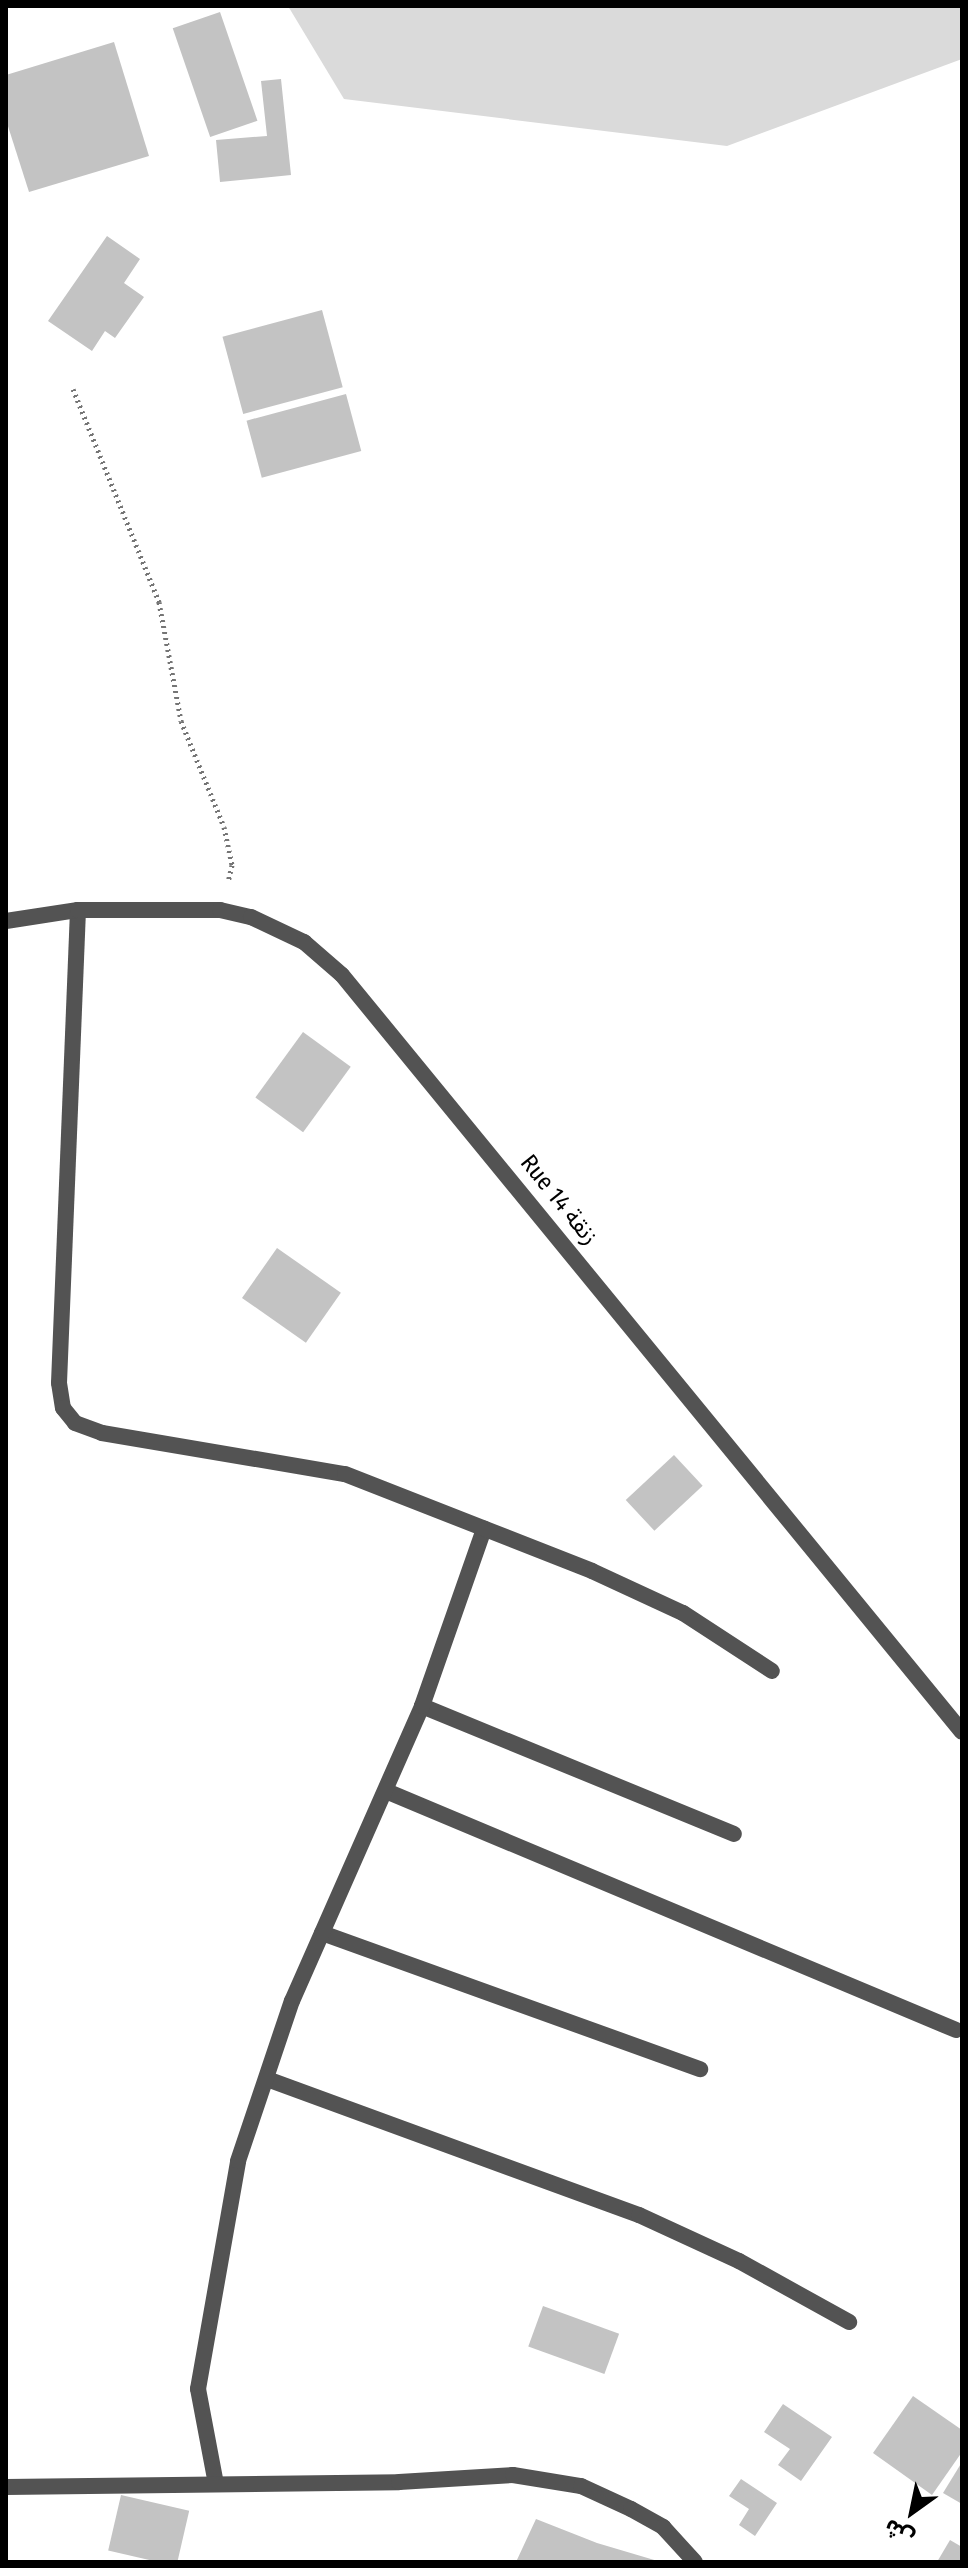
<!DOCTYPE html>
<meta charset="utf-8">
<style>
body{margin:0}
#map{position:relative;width:968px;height:2568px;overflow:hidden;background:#fff;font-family:"Fira Sans Condensed","Noto Sans Arabic",sans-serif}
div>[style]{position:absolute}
.green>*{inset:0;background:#dadada}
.building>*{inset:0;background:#c3c3c3;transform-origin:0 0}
.path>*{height:5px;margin-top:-2.5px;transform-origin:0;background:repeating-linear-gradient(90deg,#757575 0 2px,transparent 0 6px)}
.lane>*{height:16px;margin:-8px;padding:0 8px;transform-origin:8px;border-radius:8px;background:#535353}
.street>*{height:16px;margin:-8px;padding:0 8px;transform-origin:8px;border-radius:8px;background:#535353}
span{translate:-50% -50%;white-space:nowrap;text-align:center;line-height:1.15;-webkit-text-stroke:6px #fff;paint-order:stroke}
.street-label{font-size:24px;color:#000}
.frame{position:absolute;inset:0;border:8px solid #000;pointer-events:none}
.north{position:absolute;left:872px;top:2472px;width:80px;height:80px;-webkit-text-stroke:6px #fff;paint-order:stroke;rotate:213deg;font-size:22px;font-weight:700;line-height:32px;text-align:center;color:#000}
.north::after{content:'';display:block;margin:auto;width:28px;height:36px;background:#000;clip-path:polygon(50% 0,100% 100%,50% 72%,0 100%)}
</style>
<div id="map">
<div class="green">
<div style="clip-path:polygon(288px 6px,962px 6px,962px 59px,727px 146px,344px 99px)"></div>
</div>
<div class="building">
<div style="left:220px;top:12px;width:115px;height:50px;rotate:71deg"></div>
<div style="clip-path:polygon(114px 42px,149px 156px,29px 192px,6px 120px,6px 75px)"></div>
<div style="clip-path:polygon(281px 79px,291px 175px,220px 182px,216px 140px,267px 136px,261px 81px)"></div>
<div style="clip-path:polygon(107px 236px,140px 259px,124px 283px,144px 297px,115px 338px,105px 331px,92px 351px,48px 321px)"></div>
<div style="left:322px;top:310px;width:80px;height:103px;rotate:75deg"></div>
<div style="left:346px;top:394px;width:59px;height:103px;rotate:75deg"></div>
<div style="left:303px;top:1032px;width:59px;height:81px;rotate:36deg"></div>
<div style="left:277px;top:1248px;width:78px;height:61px;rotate:35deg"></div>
<div style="left:674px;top:1455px;width:42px;height:66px;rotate:47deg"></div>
<div style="left:543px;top:2306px;width:81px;height:43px;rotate:20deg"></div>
<div style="clip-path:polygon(913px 2396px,962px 2430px,962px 2452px,932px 2495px,873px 2453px)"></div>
<div style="clip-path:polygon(783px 2404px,832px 2437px,801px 2481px,778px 2465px,790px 2449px,764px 2432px)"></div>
<div style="clip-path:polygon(962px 2462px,962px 2504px,943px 2493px)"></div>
<div style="clip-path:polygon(741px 2479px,777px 2503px,755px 2536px,739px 2525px,749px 2509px,729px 2496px)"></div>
<div style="left:121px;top:2495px;width:70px;height:57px;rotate:13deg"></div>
<div style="clip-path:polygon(536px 2519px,597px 2543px,661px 2562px,516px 2562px)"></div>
<div style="clip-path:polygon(950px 2540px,962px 2547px,962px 2562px,937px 2562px)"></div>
</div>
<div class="path">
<div style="left:73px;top:389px;width:230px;rotate:68deg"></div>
<div style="left:159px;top:602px;width:121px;rotate:79.5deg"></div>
<div style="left:181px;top:721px;width:114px;rotate:67.9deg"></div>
<div style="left:224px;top:827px;width:39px;rotate:78deg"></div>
<div style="left:232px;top:865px;width:17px;rotate:103deg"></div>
</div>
<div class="lane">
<div style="left:422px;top:1706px;width:337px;rotate:22.3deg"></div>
<div style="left:386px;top:1791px;width:618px;rotate:22.75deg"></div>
<div style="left:322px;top:1933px;width:402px;rotate:19.8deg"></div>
<div style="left:267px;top:2079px;width:396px;rotate:20.1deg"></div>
<div style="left:639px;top:2215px;width:110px;rotate:24.7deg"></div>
<div style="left:739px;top:2261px;width:126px;rotate:29deg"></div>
<div style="left:216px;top:2484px;width:97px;rotate:-100.7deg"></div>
<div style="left:198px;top:2389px;width:231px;rotate:-80deg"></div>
<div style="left:238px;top:2161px;width:169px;rotate:-71.4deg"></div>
<div style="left:292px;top:2001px;width:322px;rotate:-66.2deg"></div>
<div style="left:422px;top:1706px;width:188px;rotate:-70.7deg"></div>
</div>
<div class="street">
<div style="left:78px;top:910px;width:473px;rotate:92.3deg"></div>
<div style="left:59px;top:1383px;width:25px;rotate:81deg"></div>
<div style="left:63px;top:1408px;width:19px;rotate:51deg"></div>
<div style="left:75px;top:1423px;width:29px;rotate:20deg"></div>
<div style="left:102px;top:1433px;width:246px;rotate:9.6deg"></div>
<div style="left:345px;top:1474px;width:265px;rotate:21.4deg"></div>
<div style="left:592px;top:1571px;width:100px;rotate:24.8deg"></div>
<div style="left:683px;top:1613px;width:106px;rotate:33.1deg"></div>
<div style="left:6px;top:921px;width:73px;rotate:-8.7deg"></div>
<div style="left:78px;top:910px;width:142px"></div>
<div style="left:220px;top:910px;width:32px;rotate:13deg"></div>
<div style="left:251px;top:917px;width:59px;rotate:25.3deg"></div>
<div style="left:304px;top:942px;width:50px;rotate:41deg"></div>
<div style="left:342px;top:975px;width:978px;rotate:50.68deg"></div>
<div style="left:6px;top:2487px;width:393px;rotate:-0.7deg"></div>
<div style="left:399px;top:2482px;width:114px;rotate:-3.5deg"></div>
<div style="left:513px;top:2475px;width:69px;rotate:9.2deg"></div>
<div style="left:581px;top:2486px;width:55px;rotate:24.7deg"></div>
<div style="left:631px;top:2509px;width:37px;rotate:29deg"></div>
<div style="left:663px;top:2527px;width:47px;rotate:47.6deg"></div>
</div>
<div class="street-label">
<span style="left:559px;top:1200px;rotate:51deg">Rue 14 زنقة</span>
</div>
<div class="frame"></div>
<div class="north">ش</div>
</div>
